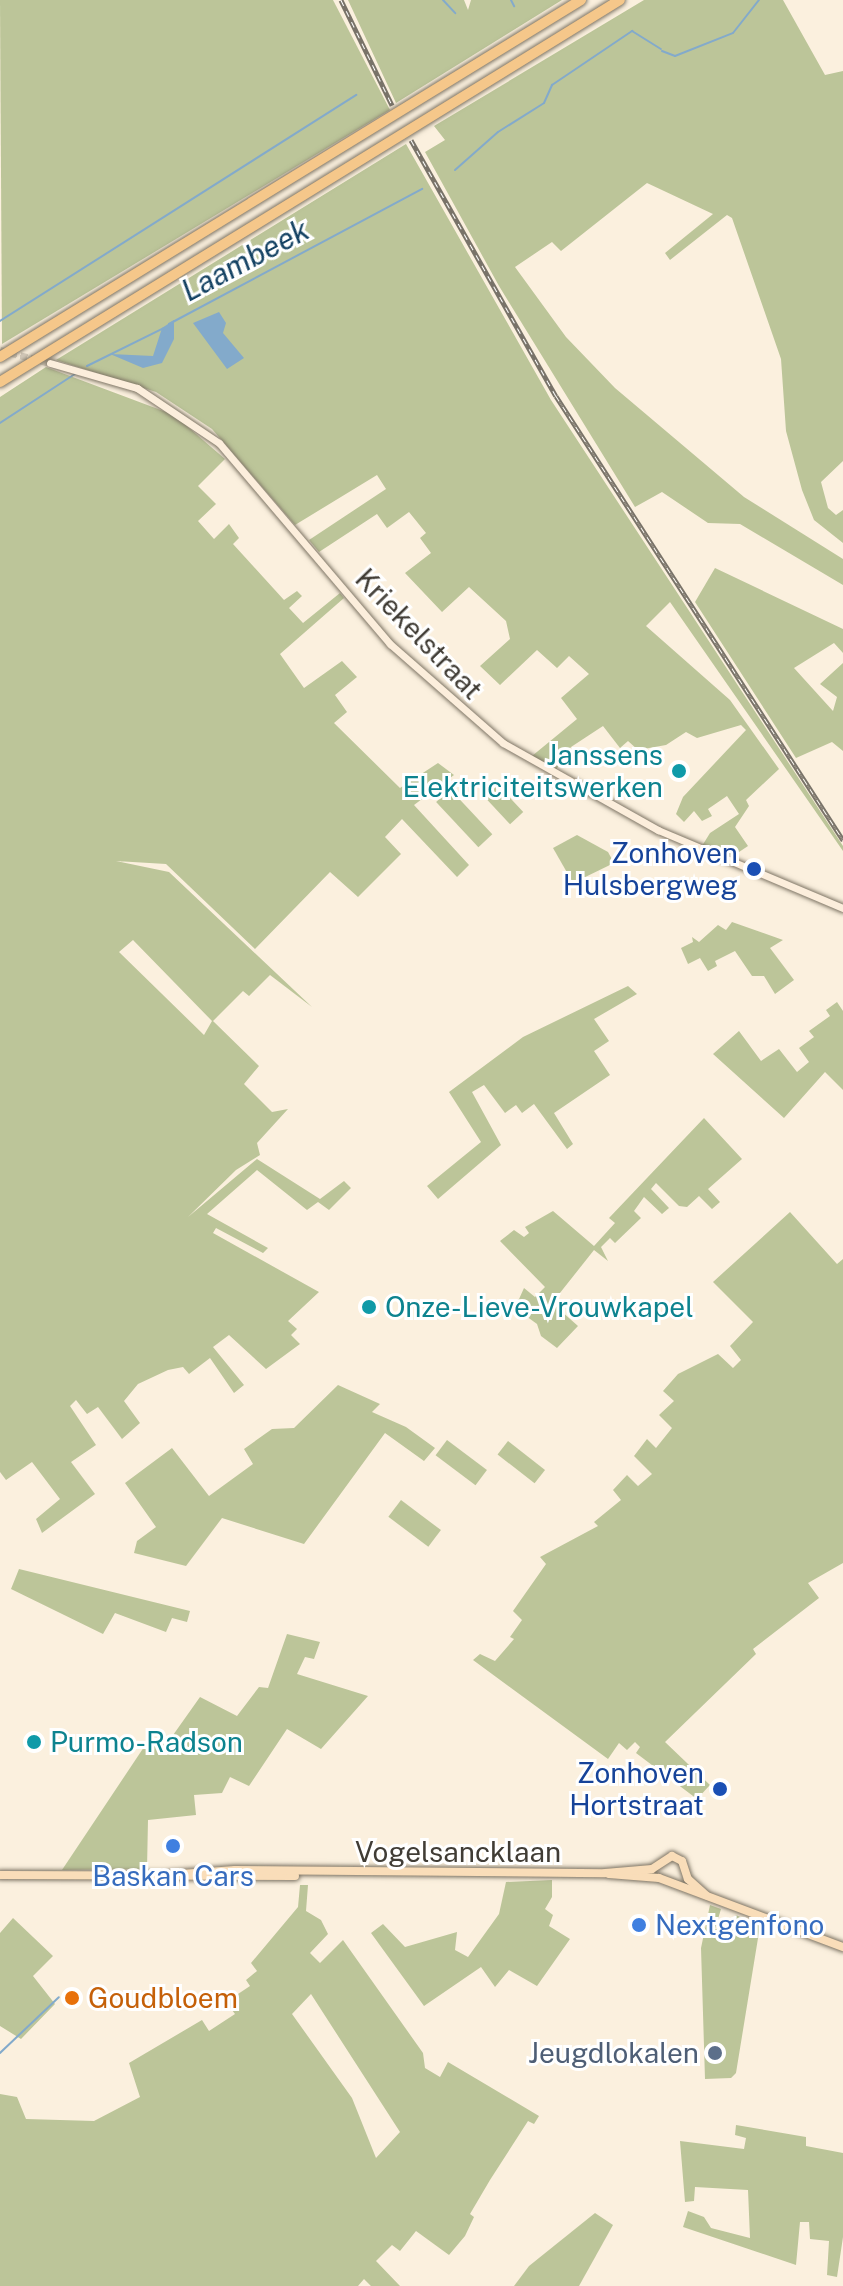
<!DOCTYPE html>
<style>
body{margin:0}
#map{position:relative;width:843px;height:2286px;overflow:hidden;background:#fbf0de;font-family:"Public Sans",sans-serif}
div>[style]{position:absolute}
.green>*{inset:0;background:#bcc599;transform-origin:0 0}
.water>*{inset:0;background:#83aacb}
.stream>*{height:2px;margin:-1px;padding:0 1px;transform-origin:1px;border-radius:1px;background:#83aacb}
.secondary-tunnel>*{height:7px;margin-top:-3.5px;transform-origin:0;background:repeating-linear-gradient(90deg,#d6ccbc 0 7px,transparent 0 10.5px)}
.roads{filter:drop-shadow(0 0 2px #7e7565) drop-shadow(0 0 2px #7e7565)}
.secondary>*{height:7px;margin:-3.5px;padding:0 3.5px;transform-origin:3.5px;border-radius:3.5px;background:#fceedc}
.primary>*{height:8px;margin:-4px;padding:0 4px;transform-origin:4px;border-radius:4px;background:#f9ddb9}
.highway>*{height:10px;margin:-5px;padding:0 5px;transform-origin:5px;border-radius:5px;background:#f5c78a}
.rail>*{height:5px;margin-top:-2.5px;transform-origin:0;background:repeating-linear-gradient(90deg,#fff 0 6px,#797369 0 12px);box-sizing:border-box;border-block:2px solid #797369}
.dots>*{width:22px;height:22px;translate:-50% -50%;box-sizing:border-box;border:4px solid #fff;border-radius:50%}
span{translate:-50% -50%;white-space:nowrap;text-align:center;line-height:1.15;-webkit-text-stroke:6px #fff;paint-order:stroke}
.street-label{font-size:28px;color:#403c35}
.culture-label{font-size:28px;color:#0d838f}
.right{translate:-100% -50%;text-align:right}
.left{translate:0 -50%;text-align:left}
.transit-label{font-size:28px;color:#164399}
.shop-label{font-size:28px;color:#366cbe}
.food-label{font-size:28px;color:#c56008}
.service-label{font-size:28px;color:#4e5e75}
.water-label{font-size:30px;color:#144263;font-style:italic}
</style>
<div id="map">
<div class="green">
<div style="clip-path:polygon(0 0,333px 0,390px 110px,2px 344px)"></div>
<div style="clip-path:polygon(348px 0,464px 0,468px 10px,471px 0,562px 0,396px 103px)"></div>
<div style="clip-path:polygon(644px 0,783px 0,825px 75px,843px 71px,843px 461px,821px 482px,828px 508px,836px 515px,843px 510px,843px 543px,814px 520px,802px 490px,786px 431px,781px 359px,732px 218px,727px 215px,670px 260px,665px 253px,713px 214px,647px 183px,561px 251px,552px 242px,515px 267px,566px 337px,615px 388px,744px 497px,843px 559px,843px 585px,740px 524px,708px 523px,662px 492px,635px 507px,499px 286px,425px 152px,445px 140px,434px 126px)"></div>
<div style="clip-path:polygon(406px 144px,551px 400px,843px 846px,843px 851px,670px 602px,646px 626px,730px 700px,779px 769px,746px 800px,749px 806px,735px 827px,748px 846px,733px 856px,702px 846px,710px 833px,739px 814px,727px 796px,708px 809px,712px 816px,702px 821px,694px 811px,684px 822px,676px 814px,683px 797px,746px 730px,741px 725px,697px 738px,686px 732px,666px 745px,638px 750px,628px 741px,620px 748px,603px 726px,571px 747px,556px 770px,532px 756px,577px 719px,561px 698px,589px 674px,569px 656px,557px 668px,537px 650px,500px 685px,480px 666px,510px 639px,506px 621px,469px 587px,442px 612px,405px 573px,431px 553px,420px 538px,426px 533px,409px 512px,387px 528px,377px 514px,319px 552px,309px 540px,386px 489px,377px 475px,295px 525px,212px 429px,156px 392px,56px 360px)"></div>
<div style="clip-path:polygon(evenodd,46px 367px,174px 415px,225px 459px,198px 486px,216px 504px,198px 521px,214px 539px,229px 524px,239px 538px,233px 544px,284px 600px,297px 591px,302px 596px,289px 608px,303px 623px,340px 593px,344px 598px,280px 654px,304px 688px,342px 661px,357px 677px,335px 695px,347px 712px,334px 723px,400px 788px,438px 763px,454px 775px,414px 805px,469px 865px,457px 877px,402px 819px,385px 837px,401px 854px,358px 897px,330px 872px,255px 949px,166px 864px,116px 861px,169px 872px,312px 1007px,270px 975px,249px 996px,243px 991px,213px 1021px,259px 1066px,244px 1084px,272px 1112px,288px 1109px,257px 1143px,260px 1155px,236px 1170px,188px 1217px,257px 1159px,320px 1199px,344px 1181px,351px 1188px,329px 1210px,318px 1202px,307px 1210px,257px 1170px,207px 1214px,268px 1248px,263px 1253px,216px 1228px,213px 1233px,319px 1292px,288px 1321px,297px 1329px,291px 1335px,300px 1344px,266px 1369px,229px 1335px,213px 1347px,244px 1385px,234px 1393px,210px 1358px,189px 1374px,183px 1367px,168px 1370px,138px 1384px,124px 1401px,140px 1423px,122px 1439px,98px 1407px,87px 1414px,76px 1400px,70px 1406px,96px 1445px,71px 1462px,95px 1494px,42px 1533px,36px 1519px,60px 1499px,32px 1462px,6px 1480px,0 1472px,0 397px,46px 367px,133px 940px,212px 1021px,204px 1035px,119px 952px,133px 940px)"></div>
<div style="clip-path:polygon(715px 568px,843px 629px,843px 653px,834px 643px,794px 668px,833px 711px,837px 697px,820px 684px,843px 663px,843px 751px,832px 742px,796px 758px,695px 602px)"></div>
<div style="left:498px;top:785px;width:37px;height:18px;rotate:47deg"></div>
<div style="left:450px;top:789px;width:62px;height:19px;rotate:47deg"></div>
<div style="clip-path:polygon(577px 835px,608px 852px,614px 863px,573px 883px,553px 848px)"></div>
<div style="clip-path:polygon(732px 922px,783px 940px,770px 948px,794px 980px,775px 994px,764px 976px,752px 976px,735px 951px,715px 961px,717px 966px,708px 971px,700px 958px,688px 964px,681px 948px,693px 942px,692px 937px,699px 942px,718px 925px,726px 930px)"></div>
<div style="clip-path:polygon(628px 986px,637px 994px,594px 1019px,609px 1041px,594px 1051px,610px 1075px,554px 1113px,573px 1144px,567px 1149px,534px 1104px,522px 1113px,516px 1105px,505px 1113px,484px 1085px,472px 1092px,501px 1145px,438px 1199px,427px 1186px,481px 1142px,449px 1092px,523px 1037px)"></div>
<div style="clip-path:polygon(837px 1002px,843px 1011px,843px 1090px,825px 1072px,784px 1118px,713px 1054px,739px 1031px,761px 1061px,779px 1049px,797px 1072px,809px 1062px,799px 1048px,814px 1037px,809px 1031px,830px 1016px,826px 1010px)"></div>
<div style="clip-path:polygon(704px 1118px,742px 1159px,708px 1189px,720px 1202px,712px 1209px,699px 1196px,687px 1207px,679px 1206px,656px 1183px,651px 1189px,669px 1208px,662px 1214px,644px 1197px,634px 1211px,641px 1218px,615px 1243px,610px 1238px,601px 1247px,608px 1261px,594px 1250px,552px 1303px,578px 1326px,557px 1348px,541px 1336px,537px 1324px,515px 1308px,524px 1288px,535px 1297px,545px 1287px,500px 1241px,514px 1230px,524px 1237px,529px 1233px,525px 1227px,553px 1211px,594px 1246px,615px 1223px,609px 1218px)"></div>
<div style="clip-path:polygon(790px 1212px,837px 1264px,843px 1259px,843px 1563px,808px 1583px,819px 1598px,753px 1649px,756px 1654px,665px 1742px,710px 1785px,697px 1799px,636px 1753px,640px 1747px,635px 1742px,627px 1750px,619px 1743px,608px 1759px,473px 1660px,480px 1654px,495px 1661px,514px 1639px,510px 1637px,522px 1620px,513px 1611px,546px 1564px,540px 1557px,598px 1526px,594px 1522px,621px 1500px,613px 1490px,627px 1475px,638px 1486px,652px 1474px,634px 1456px,647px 1439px,656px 1448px,672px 1428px,659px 1415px,674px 1401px,663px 1391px,678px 1374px,718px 1354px,733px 1368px,741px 1360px,730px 1346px,753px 1322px,713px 1282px)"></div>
<div style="clip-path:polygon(338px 1385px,380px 1404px,372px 1412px,406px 1427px,435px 1448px,424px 1461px,385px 1433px,304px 1544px,222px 1518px,186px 1566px,134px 1553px,137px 1541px,156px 1527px,125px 1483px,172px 1448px,209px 1496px,253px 1464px,244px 1449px,272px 1429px,294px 1428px)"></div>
<div style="left:447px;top:1440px;width:50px;height:19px;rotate:37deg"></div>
<div style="left:508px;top:1441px;width:47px;height:17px;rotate:38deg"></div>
<div style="left:401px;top:1500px;width:50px;height:21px;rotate:37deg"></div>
<div style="clip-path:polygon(19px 1569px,190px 1611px,187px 1622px,172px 1618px,166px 1632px,115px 1613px,103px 1634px,11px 1589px)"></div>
<div style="clip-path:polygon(287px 1634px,320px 1642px,314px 1659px,305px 1657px,297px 1674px,368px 1696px,321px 1749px,287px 1729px,249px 1786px,230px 1777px,222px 1793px,194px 1795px,196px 1815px,148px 1820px,147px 1869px,62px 1870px,150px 1738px,166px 1745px,200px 1697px,237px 1716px,259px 1687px,268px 1688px)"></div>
<div style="clip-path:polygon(552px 1880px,552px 1897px,545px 1909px,553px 1915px,549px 1926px,570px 1939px,537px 1986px,509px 1970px,495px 1987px,481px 1967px,424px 2006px,371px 1933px,383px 1924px,405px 1947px,457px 1932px,455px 1950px,468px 1957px,499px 1914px,506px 1882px)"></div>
<div style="clip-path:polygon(evenodd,300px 1885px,308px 1885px,306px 1911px,321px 1920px,328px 1934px,310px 1953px,320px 1963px,343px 1940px,423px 2053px,425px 2068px,440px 2077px,448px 2062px,539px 2116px,534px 2124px,528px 2121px,490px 2180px,470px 2214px,474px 2217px,465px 2236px,449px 2255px,416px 2231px,400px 2251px,392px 2245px,376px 2261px,400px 2286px,371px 2286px,364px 2279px,358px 2286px,0 2286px,0 2094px,17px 2097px,26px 2119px,94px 2121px,140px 2097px,129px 2063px,202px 2020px,209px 2031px,235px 2014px,226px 2002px,250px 1986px,246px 1980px,257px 1971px,251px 1963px,298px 1907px,300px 1885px,311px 1994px,400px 2132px,376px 2158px,352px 2098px,292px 2014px,311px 1994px)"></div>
<div style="clip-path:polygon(710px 1905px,721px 1909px,715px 1929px,730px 1933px,736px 1915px,760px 1926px,736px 2073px,731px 2078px,705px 2079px,701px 1948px)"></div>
<div style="clip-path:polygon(13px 1918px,53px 1956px,33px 1976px,55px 2004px,21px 2039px,0 2026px,0 1933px)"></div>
<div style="clip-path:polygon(736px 2125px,806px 2137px,806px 2146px,843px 2153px,843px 2237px,837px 2277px,827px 2275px,829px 2241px,810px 2239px,809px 2222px,800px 2222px,796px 2265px,683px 2227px,688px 2211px,704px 2217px,711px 2228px,750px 2238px,748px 2190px,695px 2187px,694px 2201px,685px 2202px,680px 2141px,744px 2149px,746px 2138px,735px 2135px)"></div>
<div style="clip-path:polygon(595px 2213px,613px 2225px,579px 2286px,514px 2286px,529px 2266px)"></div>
</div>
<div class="water">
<div style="clip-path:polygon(219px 312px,226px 323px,223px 333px,244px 358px,227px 369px,193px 323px)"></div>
<div style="clip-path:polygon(174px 320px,174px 339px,162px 363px,143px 368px,110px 354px,153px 356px,162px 328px)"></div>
</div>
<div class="stream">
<div style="left:443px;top:0;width:18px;rotate:47deg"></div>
<div style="left:511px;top:0;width:7px;rotate:63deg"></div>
<div style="left:662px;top:51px;width:14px;rotate:21deg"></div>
<div style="left:675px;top:56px;width:62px;rotate:-21.6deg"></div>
<div style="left:733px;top:33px;width:42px;rotate:-51.8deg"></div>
<div style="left:455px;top:170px;width:57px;rotate:-41.5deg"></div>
<div style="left:498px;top:132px;width:54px;rotate:-32.2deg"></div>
<div style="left:544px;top:103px;width:20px;rotate:-66deg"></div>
<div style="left:552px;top:85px;width:97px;rotate:-34deg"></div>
<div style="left:632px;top:31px;width:34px;rotate:32deg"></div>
<div style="left:0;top:321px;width:422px;rotate:-32.4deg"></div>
<div style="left:169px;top:324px;width:287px;rotate:-28.1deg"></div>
<div style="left:87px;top:366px;width:86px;rotate:-26.3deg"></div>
<div style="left:0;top:423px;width:90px;rotate:-33.2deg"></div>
<div style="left:0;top:2053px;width:81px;rotate:-43.5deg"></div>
</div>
<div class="secondary-tunnel">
<div style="left:0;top:350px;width:52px;rotate:14.6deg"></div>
</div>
<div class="roads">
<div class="secondary">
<div style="left:50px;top:363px;width:91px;rotate:16deg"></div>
<div style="left:137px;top:388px;width:99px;rotate:33.9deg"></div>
<div style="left:219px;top:443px;width:264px;rotate:49.6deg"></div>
<div style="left:390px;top:644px;width:150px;rotate:41.2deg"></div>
<div style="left:503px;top:743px;width:178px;rotate:29.3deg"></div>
<div style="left:658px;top:830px;width:201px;rotate:22.9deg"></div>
</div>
<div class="primary">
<div style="left:609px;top:1874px;width:50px;rotate:4.6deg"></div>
<div style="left:0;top:1875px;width:295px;rotate:0.2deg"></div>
<div style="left:168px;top:1875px;width:67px;rotate:-4.3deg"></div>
<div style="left:235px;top:1870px;width:370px;rotate:0.5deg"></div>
<div style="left:605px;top:1873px;width:47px;rotate:-4.9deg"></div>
<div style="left:652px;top:1869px;width:24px;rotate:-33deg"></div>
<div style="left:672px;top:1856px;width:11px;rotate:27deg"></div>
<div style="left:682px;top:1861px;width:19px;rotate:72deg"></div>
<div style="left:688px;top:1879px;width:24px;rotate:42deg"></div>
<div style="left:659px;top:1878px;width:197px;rotate:20.6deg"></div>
</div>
<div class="highway">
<div style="left:0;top:357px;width:682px;rotate:-31.57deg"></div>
<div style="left:0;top:382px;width:728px;rotate:-31.64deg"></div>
</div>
</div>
<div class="rail">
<div style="left:341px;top:0;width:117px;rotate:64.1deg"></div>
<div style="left:411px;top:140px;width:294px;rotate:60.5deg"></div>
<div style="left:556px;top:396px;width:529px;rotate:57.12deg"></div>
</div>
<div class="dots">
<div style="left:679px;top:771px;background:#0f9aa8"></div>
<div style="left:754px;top:869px;background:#1a4fb4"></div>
<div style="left:369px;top:1307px;background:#0f9aa8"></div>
<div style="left:34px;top:1742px;background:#0f9aa8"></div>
<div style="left:720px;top:1789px;background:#1a4fb4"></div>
<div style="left:173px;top:1846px;background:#3f7fe0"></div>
<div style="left:639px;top:1925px;background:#3f7fe0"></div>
<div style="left:72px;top:1998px;background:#e8710a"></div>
<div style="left:715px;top:2053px;background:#5c6f8a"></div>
</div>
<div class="street-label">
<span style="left:419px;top:634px;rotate:46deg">Kriekelstraat</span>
<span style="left:458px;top:1852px">Vogelsancklaan</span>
</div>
<div class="culture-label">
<span class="right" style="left:663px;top:771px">Janssens<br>Elektriciteitswerken</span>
<span class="left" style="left:385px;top:1307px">Onze-Lieve-Vrouwkapel</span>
<span class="left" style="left:50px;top:1742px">Purmo-Radson</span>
</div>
<div class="transit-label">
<span class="right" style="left:738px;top:869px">Zonhoven<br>Hulsbergweg</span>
<span class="right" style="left:704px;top:1789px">Zonhoven<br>Hortstraat</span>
</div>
<div class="shop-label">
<span style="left:173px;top:1876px">Baskan Cars</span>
<span class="left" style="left:655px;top:1925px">Nextgenfono</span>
</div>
<div class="food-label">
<span class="left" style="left:88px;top:1998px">Goudbloem</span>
</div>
<div class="service-label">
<span class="right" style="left:699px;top:2053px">Jeugdlokalen</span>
</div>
<div class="water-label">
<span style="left:245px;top:260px;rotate:-28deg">Laambeek</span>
</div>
</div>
